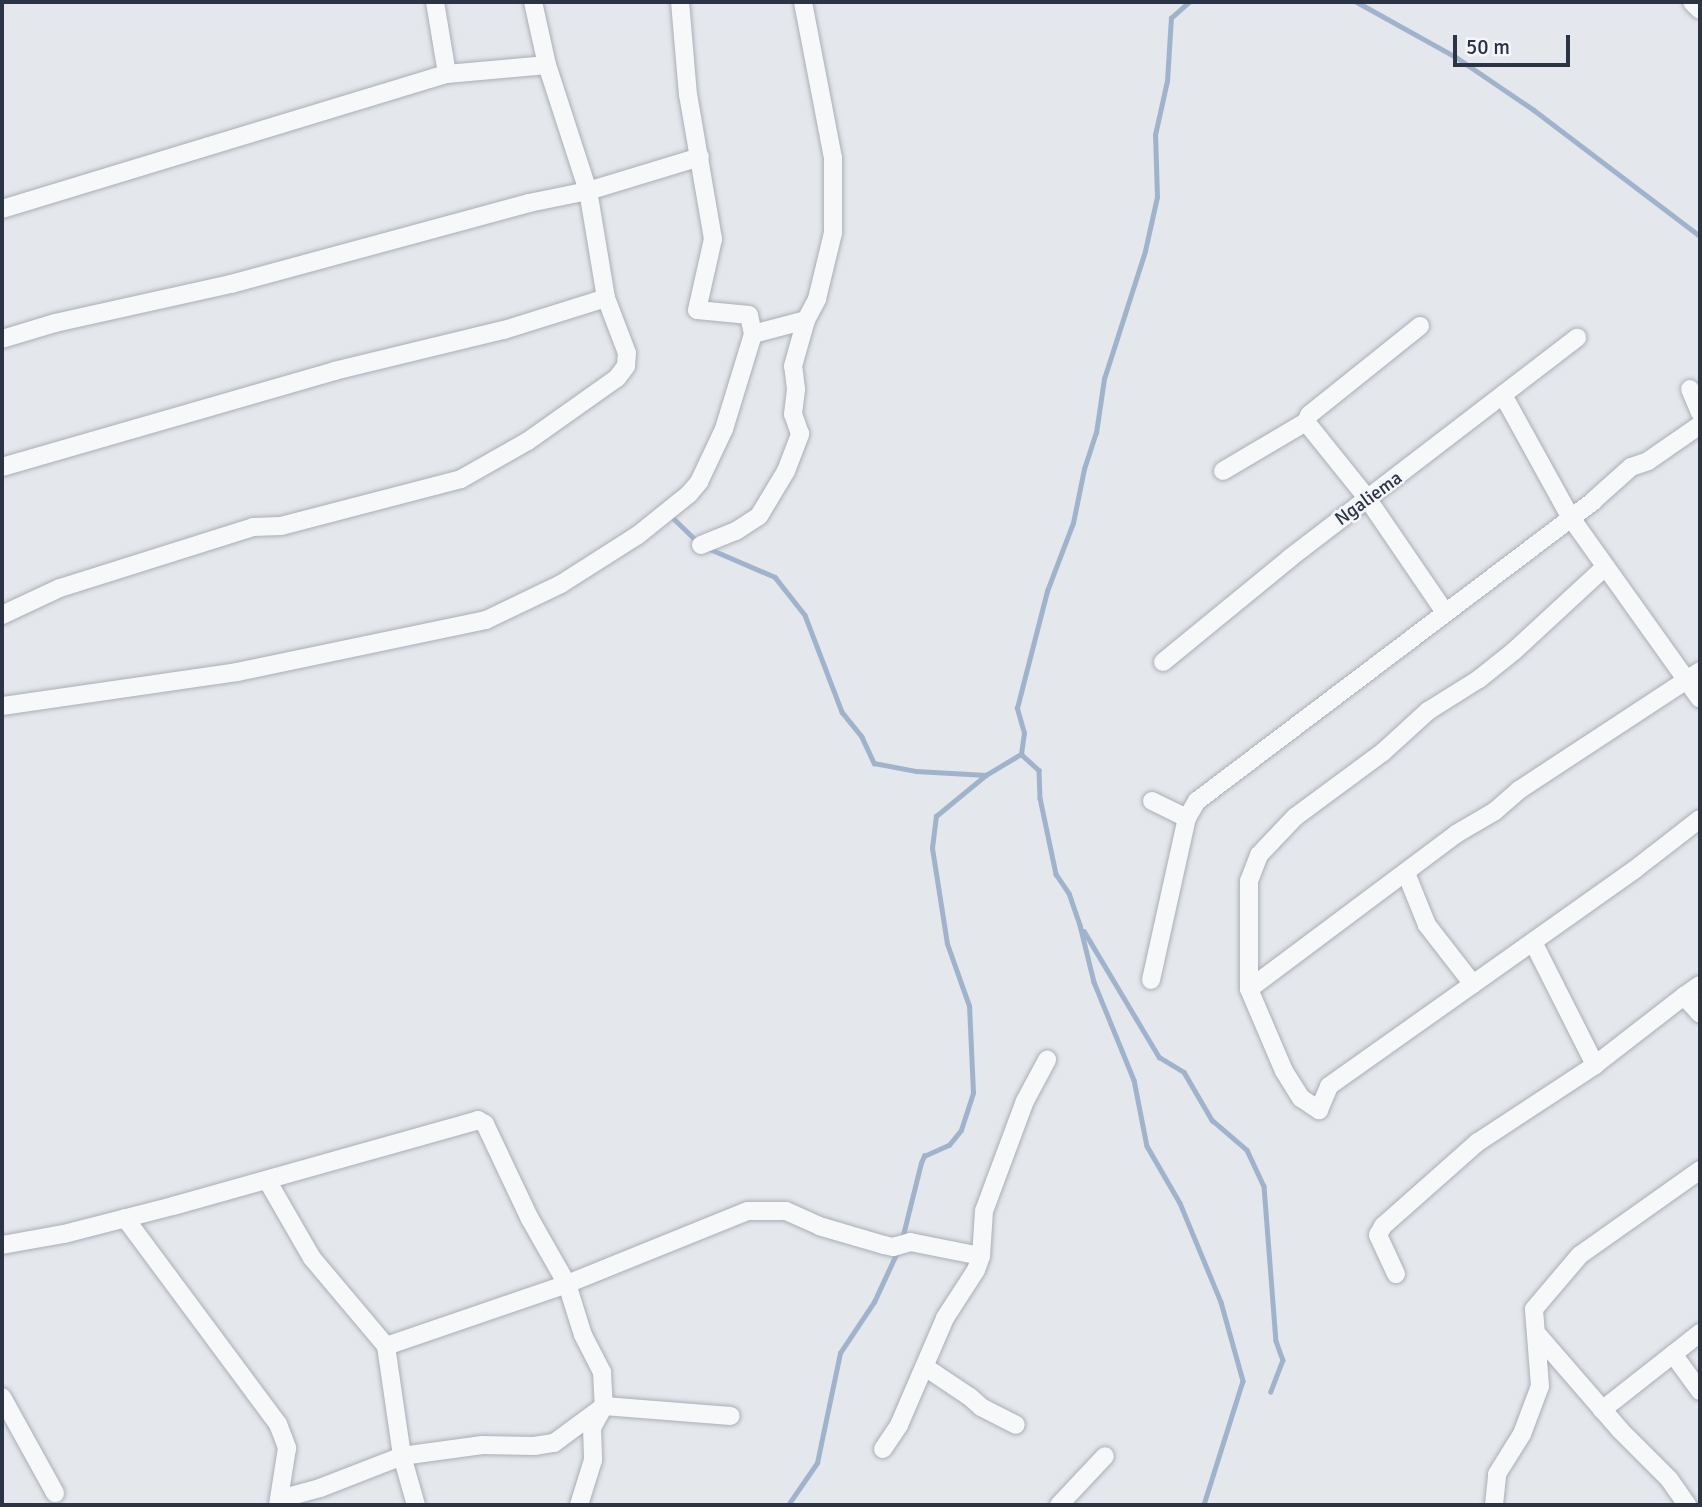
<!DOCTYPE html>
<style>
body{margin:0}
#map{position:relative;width:1702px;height:1507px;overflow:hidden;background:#e4e7ec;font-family:Signika,sans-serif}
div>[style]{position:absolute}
.stream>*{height:4.5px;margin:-2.25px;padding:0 2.25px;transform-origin:2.25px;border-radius:2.25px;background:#9fb4cc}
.roads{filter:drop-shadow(0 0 2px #a9aeb7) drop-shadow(0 0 2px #a9aeb7)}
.minor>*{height:18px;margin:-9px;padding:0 9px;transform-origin:9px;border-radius:9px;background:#f7f8fa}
span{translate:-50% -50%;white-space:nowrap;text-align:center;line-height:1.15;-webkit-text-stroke:5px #f4f6f9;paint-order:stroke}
.street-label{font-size:19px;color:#2b3445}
.frame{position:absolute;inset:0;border:4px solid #2b3445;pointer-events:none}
.scale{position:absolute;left:1453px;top:35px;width:117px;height:32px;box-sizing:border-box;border:4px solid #2b3445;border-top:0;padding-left:9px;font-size:21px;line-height:24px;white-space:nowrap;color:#2b3445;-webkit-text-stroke:5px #f4f6f9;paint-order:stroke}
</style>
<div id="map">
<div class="stream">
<div style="left:1357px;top:2px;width:113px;rotate:29.1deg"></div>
<div style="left:1456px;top:57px;width:94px;rotate:34.2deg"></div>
<div style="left:1534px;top:110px;width:208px;rotate:37.2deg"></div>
<div style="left:670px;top:515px;width:40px;rotate:44deg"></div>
<div style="left:710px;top:549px;width:71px;rotate:23.3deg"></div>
<div style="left:775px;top:577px;width:48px;rotate:51.7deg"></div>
<div style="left:805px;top:615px;width:104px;rotate:69.1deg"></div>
<div style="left:842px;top:712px;width:32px;rotate:51deg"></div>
<div style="left:862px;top:737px;width:29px;rotate:65deg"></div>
<div style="left:874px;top:763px;width:43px;rotate:10.8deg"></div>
<div style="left:916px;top:771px;width:70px;rotate:3.3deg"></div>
<div style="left:1021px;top:754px;width:24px;rotate:42deg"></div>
<div style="left:1039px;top:770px;width:28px;rotate:88deg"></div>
<div style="left:1040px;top:798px;width:78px;rotate:78.1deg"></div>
<div style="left:1056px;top:874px;width:23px;rotate:56deg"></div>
<div style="left:1069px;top:893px;width:34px;rotate:71deg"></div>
<div style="left:1080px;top:925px;width:59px;rotate:76.2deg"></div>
<div style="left:1094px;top:982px;width:106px;rotate:67.8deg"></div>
<div style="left:1134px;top:1080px;width:67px;rotate:78.9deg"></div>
<div style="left:1147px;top:1146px;width:66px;rotate:59.9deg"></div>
<div style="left:1180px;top:1203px;width:107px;rotate:67.5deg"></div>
<div style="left:1221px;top:1302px;width:82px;rotate:74.4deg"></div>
<div style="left:1243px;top:1381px;width:130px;rotate:107.5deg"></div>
<div style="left:1021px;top:754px;width:21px;rotate:-82deg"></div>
<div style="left:1024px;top:733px;width:26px;rotate:-106deg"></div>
<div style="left:1017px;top:708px;width:121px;rotate:-75.6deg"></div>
<div style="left:1047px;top:591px;width:73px;rotate:-69.1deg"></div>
<div style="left:1073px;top:523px;width:55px;rotate:-78.5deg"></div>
<div style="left:1084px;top:469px;width:38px;rotate:-72deg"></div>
<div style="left:1096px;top:433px;width:55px;rotate:-81.6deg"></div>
<div style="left:1104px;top:379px;width:134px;rotate:-72.2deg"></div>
<div style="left:1145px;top:251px;width:55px;rotate:-77.5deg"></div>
<div style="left:1157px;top:197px;width:62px;rotate:-91.8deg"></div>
<div style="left:1155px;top:135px;width:55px;rotate:-77.5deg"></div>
<div style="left:1167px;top:81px;width:63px;rotate:-86.4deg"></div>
<div style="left:1171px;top:18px;width:24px;rotate:-42deg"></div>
<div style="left:1084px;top:931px;width:147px;rotate:59.2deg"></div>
<div style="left:1159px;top:1057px;width:29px;rotate:31deg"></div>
<div style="left:1184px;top:1072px;width:56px;rotate:59.7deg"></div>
<div style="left:1212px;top:1120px;width:46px;rotate:40.6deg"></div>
<div style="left:1247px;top:1150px;width:40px;rotate:65deg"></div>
<div style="left:1264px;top:1186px;width:155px;rotate:85.6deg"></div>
<div style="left:1276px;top:1341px;width:20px;rotate:70deg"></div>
<div style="left:1283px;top:1360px;width:34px;rotate:111deg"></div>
<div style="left:902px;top:1239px;width:78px;rotate:-76deg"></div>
<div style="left:921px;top:1163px;width:8px;rotate:-67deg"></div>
<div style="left:924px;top:1156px;width:27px;rotate:-24deg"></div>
<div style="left:949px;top:1145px;width:19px;rotate:-51deg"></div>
<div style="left:961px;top:1130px;width:39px;rotate:-72deg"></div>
<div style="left:973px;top:1093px;width:87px;rotate:-92.6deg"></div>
<div style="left:969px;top:1006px;width:66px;rotate:-109.5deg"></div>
<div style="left:947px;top:944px;width:97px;rotate:-98.9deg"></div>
<div style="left:932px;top:848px;width:32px;rotate:-83deg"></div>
<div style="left:936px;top:816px;width:65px;rotate:-39.4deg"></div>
<div style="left:986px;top:775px;width:41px;rotate:-31deg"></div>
<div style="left:788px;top:1505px;width:51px;rotate:-55.4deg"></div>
<div style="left:817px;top:1463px;width:112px;rotate:-78.2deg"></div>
<div style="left:840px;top:1353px;width:61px;rotate:-56.3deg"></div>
<div style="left:874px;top:1302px;width:57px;rotate:-65.2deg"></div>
</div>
<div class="roads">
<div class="minor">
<div style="left:435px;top:2px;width:73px;rotate:80.5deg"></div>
<div style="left:1692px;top:2px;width:11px;rotate:45deg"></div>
<div style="left:2px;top:209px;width:465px;rotate:-16.9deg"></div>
<div style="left:447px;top:74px;width:100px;rotate:-5.1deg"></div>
<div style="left:1420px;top:326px;width:142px;rotate:141.3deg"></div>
<div style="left:1309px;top:415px;width:8px;rotate:113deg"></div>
<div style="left:1306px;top:422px;width:97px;rotate:51.2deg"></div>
<div style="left:1367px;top:498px;width:137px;rotate:55.7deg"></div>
<div style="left:753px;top:334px;width:55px;rotate:-14.8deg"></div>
<div style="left:806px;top:320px;width:24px;rotate:-62deg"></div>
<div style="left:817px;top:299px;width:68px;rotate:-76.4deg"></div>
<div style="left:833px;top:233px;width:75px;rotate:-90deg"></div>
<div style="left:833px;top:158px;width:159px;rotate:-100.9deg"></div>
<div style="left:2px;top:339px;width:55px;rotate:-16.8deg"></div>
<div style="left:55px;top:323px;width:180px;rotate:-12.5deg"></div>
<div style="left:231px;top:284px;width:309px;rotate:-15.2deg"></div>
<div style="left:529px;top:203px;width:60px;rotate:-11.5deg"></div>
<div style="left:588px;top:191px;width:117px;rotate:-16.9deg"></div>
<div style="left:1690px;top:389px;width:26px;rotate:67deg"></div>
<div style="left:1503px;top:395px;width:141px;rotate:61.1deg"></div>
<div style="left:1571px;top:518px;width:222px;rotate:54.5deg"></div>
<div style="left:2px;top:467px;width:346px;rotate:-16.1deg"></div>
<div style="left:334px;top:371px;width:175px;rotate:-13.6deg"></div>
<div style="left:504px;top:330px;width:107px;rotate:-17.4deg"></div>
<div style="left:1223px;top:471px;width:96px;rotate:-30.6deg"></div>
<div style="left:701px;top:545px;width:38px;rotate:-22deg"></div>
<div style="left:736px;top:531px;width:27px;rotate:-33deg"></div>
<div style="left:759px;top:516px;width:52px;rotate:-59deg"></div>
<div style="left:786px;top:471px;width:40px;rotate:-69deg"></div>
<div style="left:800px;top:434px;width:21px;rotate:-109deg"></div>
<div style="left:793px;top:414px;width:25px;rotate:-83deg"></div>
<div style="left:796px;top:389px;width:23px;rotate:-97deg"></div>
<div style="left:793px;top:366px;width:48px;rotate:-74.2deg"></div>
<div style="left:1605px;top:567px;width:124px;rotate:137.3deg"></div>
<div style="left:1514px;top:651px;width:45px;rotate:141.3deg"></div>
<div style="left:1479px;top:679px;width:60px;rotate:147.9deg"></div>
<div style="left:1428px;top:711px;width:61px;rotate:137.7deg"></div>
<div style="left:1383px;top:752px;width:109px;rotate:143.5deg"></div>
<div style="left:1295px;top:817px;width:52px;rotate:133.5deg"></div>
<div style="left:1259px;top:855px;width:28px;rotate:111deg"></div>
<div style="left:1249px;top:881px;width:108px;rotate:90deg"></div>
<div style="left:1249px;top:989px;width:89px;rotate:66.9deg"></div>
<div style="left:1284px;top:1071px;width:32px;rotate:58deg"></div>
<div style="left:1301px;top:1098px;width:22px;rotate:34deg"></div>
<div style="left:1319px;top:1110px;width:26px;rotate:-67deg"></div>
<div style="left:1329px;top:1086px;width:374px;rotate:-35.3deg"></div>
<div style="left:1634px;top:870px;width:83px;rotate:-37.7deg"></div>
<div style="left:2px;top:615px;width:64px;rotate:-25deg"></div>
<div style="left:60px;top:588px;width:202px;rotate:-17.5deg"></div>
<div style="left:253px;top:527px;width:28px;rotate:-2deg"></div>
<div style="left:281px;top:526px;width:186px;rotate:-14.6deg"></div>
<div style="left:461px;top:479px;width:77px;rotate:-29.6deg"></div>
<div style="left:528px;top:441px;width:109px;rotate:-35.3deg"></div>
<div style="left:617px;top:378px;width:15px;rotate:-53deg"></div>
<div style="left:626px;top:366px;width:13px;rotate:-86deg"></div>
<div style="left:627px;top:353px;width:59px;rotate:-110.9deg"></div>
<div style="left:606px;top:298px;width:109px;rotate:-99.5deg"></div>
<div style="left:588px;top:191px;width:133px;rotate:-108deg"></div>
<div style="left:547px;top:65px;width:65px;rotate:-102.5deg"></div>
<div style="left:1163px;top:662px;width:164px;rotate:-39.3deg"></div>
<div style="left:1290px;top:558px;width:362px;rotate:-37.5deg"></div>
<div style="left:2px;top:706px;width:237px;rotate:-8.2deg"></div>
<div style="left:237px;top:672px;width:254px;rotate:-11.8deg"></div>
<div style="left:486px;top:620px;width:83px;rotate:-25.6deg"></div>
<div style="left:561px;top:584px;width:91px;rotate:-32.5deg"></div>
<div style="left:638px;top:535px;width:65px;rotate:-38.8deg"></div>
<div style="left:689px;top:494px;width:16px;rotate:-50deg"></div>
<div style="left:699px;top:482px;width:59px;rotate:-64.7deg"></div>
<div style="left:724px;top:429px;width:99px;rotate:-73deg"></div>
<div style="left:753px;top:334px;width:19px;rotate:-102deg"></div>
<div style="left:749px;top:315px;width:52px;rotate:-174.5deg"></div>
<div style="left:697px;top:310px;width:73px;rotate:-77.3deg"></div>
<div style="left:713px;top:239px;width:146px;rotate:-99.8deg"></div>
<div style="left:688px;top:95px;width:93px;rotate:-94.9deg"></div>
<div style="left:1152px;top:801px;width:39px;rotate:26deg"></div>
<div style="left:1187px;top:818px;width:20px;rotate:-60deg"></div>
<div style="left:1197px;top:801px;width:497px;rotate:-37.1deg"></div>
<div style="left:1593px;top:501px;width:51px;rotate:-41.8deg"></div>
<div style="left:1631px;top:467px;width:18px;rotate:-19deg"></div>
<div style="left:1648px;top:461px;width:63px;rotate:-34.7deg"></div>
<div style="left:1406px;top:873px;width:56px;rotate:68deg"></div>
<div style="left:1427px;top:925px;width:75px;rotate:52.1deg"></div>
<div style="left:1533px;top:942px;width:138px;rotate:63.2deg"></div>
<div style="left:1151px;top:980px;width:166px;rotate:-77.5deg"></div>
<div style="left:1249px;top:989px;width:259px;rotate:-36.8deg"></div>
<div style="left:1456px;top:834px;width:45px;rotate:-30.5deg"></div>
<div style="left:1495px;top:811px;width:32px;rotate:-41deg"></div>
<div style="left:1519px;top:790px;width:217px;rotate:-33.3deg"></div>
<div style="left:1684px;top:996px;width:19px;rotate:-35deg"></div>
<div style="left:267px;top:1180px;width:90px;rotate:60deg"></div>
<div style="left:312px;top:1258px;width:115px;rotate:49.9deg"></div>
<div style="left:386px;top:1346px;width:111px;rotate:81.7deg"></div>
<div style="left:402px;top:1456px;width:51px;rotate:74.1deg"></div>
<div style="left:125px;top:1218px;width:257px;rotate:53.4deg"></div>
<div style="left:278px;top:1424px;width:26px;rotate:69deg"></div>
<div style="left:287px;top:1448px;width:58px;rotate:99deg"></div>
<div style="left:2px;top:1245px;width:63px;rotate:-10.1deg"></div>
<div style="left:64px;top:1234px;width:113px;rotate:-14.4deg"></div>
<div style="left:173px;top:1206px;width:317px;rotate:-15.7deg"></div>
<div style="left:478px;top:1120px;width:8px;rotate:30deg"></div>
<div style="left:485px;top:1124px;width:105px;rotate:64.7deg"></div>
<div style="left:530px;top:1219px;width:75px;rotate:60.4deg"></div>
<div style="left:567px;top:1284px;width:53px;rotate:72.6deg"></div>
<div style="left:583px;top:1335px;width:42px;rotate:62.8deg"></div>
<div style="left:602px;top:1372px;width:34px;rotate:87deg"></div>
<div style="left:604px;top:1406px;width:25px;rotate:119deg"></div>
<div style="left:592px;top:1428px;width:32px;rotate:88deg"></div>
<div style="left:593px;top:1460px;width:47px;rotate:107.3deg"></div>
<div style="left:1396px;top:1274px;width:43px;rotate:-114.8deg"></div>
<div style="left:1378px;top:1235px;width:10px;rotate:-61deg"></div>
<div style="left:1383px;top:1226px;width:127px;rotate:-41.5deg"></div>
<div style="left:1478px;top:1142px;width:140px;rotate:-33.3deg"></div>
<div style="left:1595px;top:1065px;width:113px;rotate:-37.8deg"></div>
<div style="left:1684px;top:996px;width:24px;rotate:48deg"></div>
<div style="left:1537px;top:1334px;width:128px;rotate:49.1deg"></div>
<div style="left:1621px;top:1431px;width:68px;rotate:45deg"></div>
<div style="left:1669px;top:1479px;width:32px;rotate:55deg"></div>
<div style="left:386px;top:1346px;width:191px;rotate:-18.9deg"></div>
<div style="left:567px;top:1284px;width:195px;rotate:-22deg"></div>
<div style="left:748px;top:1211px;width:38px"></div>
<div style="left:786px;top:1211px;width:36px;rotate:24deg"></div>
<div style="left:819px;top:1226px;width:68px;rotate:16.3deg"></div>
<div style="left:884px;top:1245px;width:9px;rotate:13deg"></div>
<div style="left:893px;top:1247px;width:18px;rotate:-16deg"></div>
<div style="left:910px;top:1242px;width:72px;rotate:11.2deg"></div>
<div style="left:1673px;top:1354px;width:46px;rotate:53.9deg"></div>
<div style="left:925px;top:1367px;width:54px;rotate:33.7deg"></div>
<div style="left:970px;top:1397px;width:15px;rotate:42deg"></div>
<div style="left:981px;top:1407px;width:39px;rotate:27deg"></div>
<div style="left:2px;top:1397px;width:110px;rotate:61.1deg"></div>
<div style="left:1602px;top:1410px;width:125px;rotate:-38.2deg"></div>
<div style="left:883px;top:1449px;width:29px;rotate:-56deg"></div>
<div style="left:899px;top:1425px;width:116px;rotate:-66.7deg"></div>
<div style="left:945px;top:1318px;width:57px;rotate:-57.1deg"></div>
<div style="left:976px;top:1270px;width:15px;rotate:-70deg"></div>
<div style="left:981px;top:1256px;width:45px;rotate:-86.2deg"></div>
<div style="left:984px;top:1211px;width:117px;rotate:-69.6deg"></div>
<div style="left:1025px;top:1101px;width:47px;rotate:-61.8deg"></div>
<div style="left:280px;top:1499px;width:41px;rotate:-15.4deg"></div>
<div style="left:320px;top:1488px;width:88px;rotate:-21.3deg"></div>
<div style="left:402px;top:1456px;width:81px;rotate:-7.8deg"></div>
<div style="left:482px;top:1445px;width:52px;rotate:1.1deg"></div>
<div style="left:534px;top:1446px;width:20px;rotate:-9deg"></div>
<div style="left:554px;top:1443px;width:62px;rotate:-36.5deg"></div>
<div style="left:604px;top:1406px;width:127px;rotate:4.5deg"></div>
<div style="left:1059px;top:1505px;width:67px;rotate:-46.8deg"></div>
<div style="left:1494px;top:1505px;width:31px;rotate:-84deg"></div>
<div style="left:1497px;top:1474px;width:47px;rotate:-58deg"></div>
<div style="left:1522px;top:1434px;width:51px;rotate:-69.4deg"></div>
<div style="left:1540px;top:1386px;width:77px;rotate:-94.5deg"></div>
<div style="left:1534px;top:1309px;width:71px;rotate:-49.6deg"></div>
<div style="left:1580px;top:1255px;width:147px;rotate:-35.3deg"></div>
</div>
</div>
<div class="street-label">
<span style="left:1369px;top:499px;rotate:-36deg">Ngaliema</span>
</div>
<div class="frame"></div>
<div class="scale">50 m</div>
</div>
